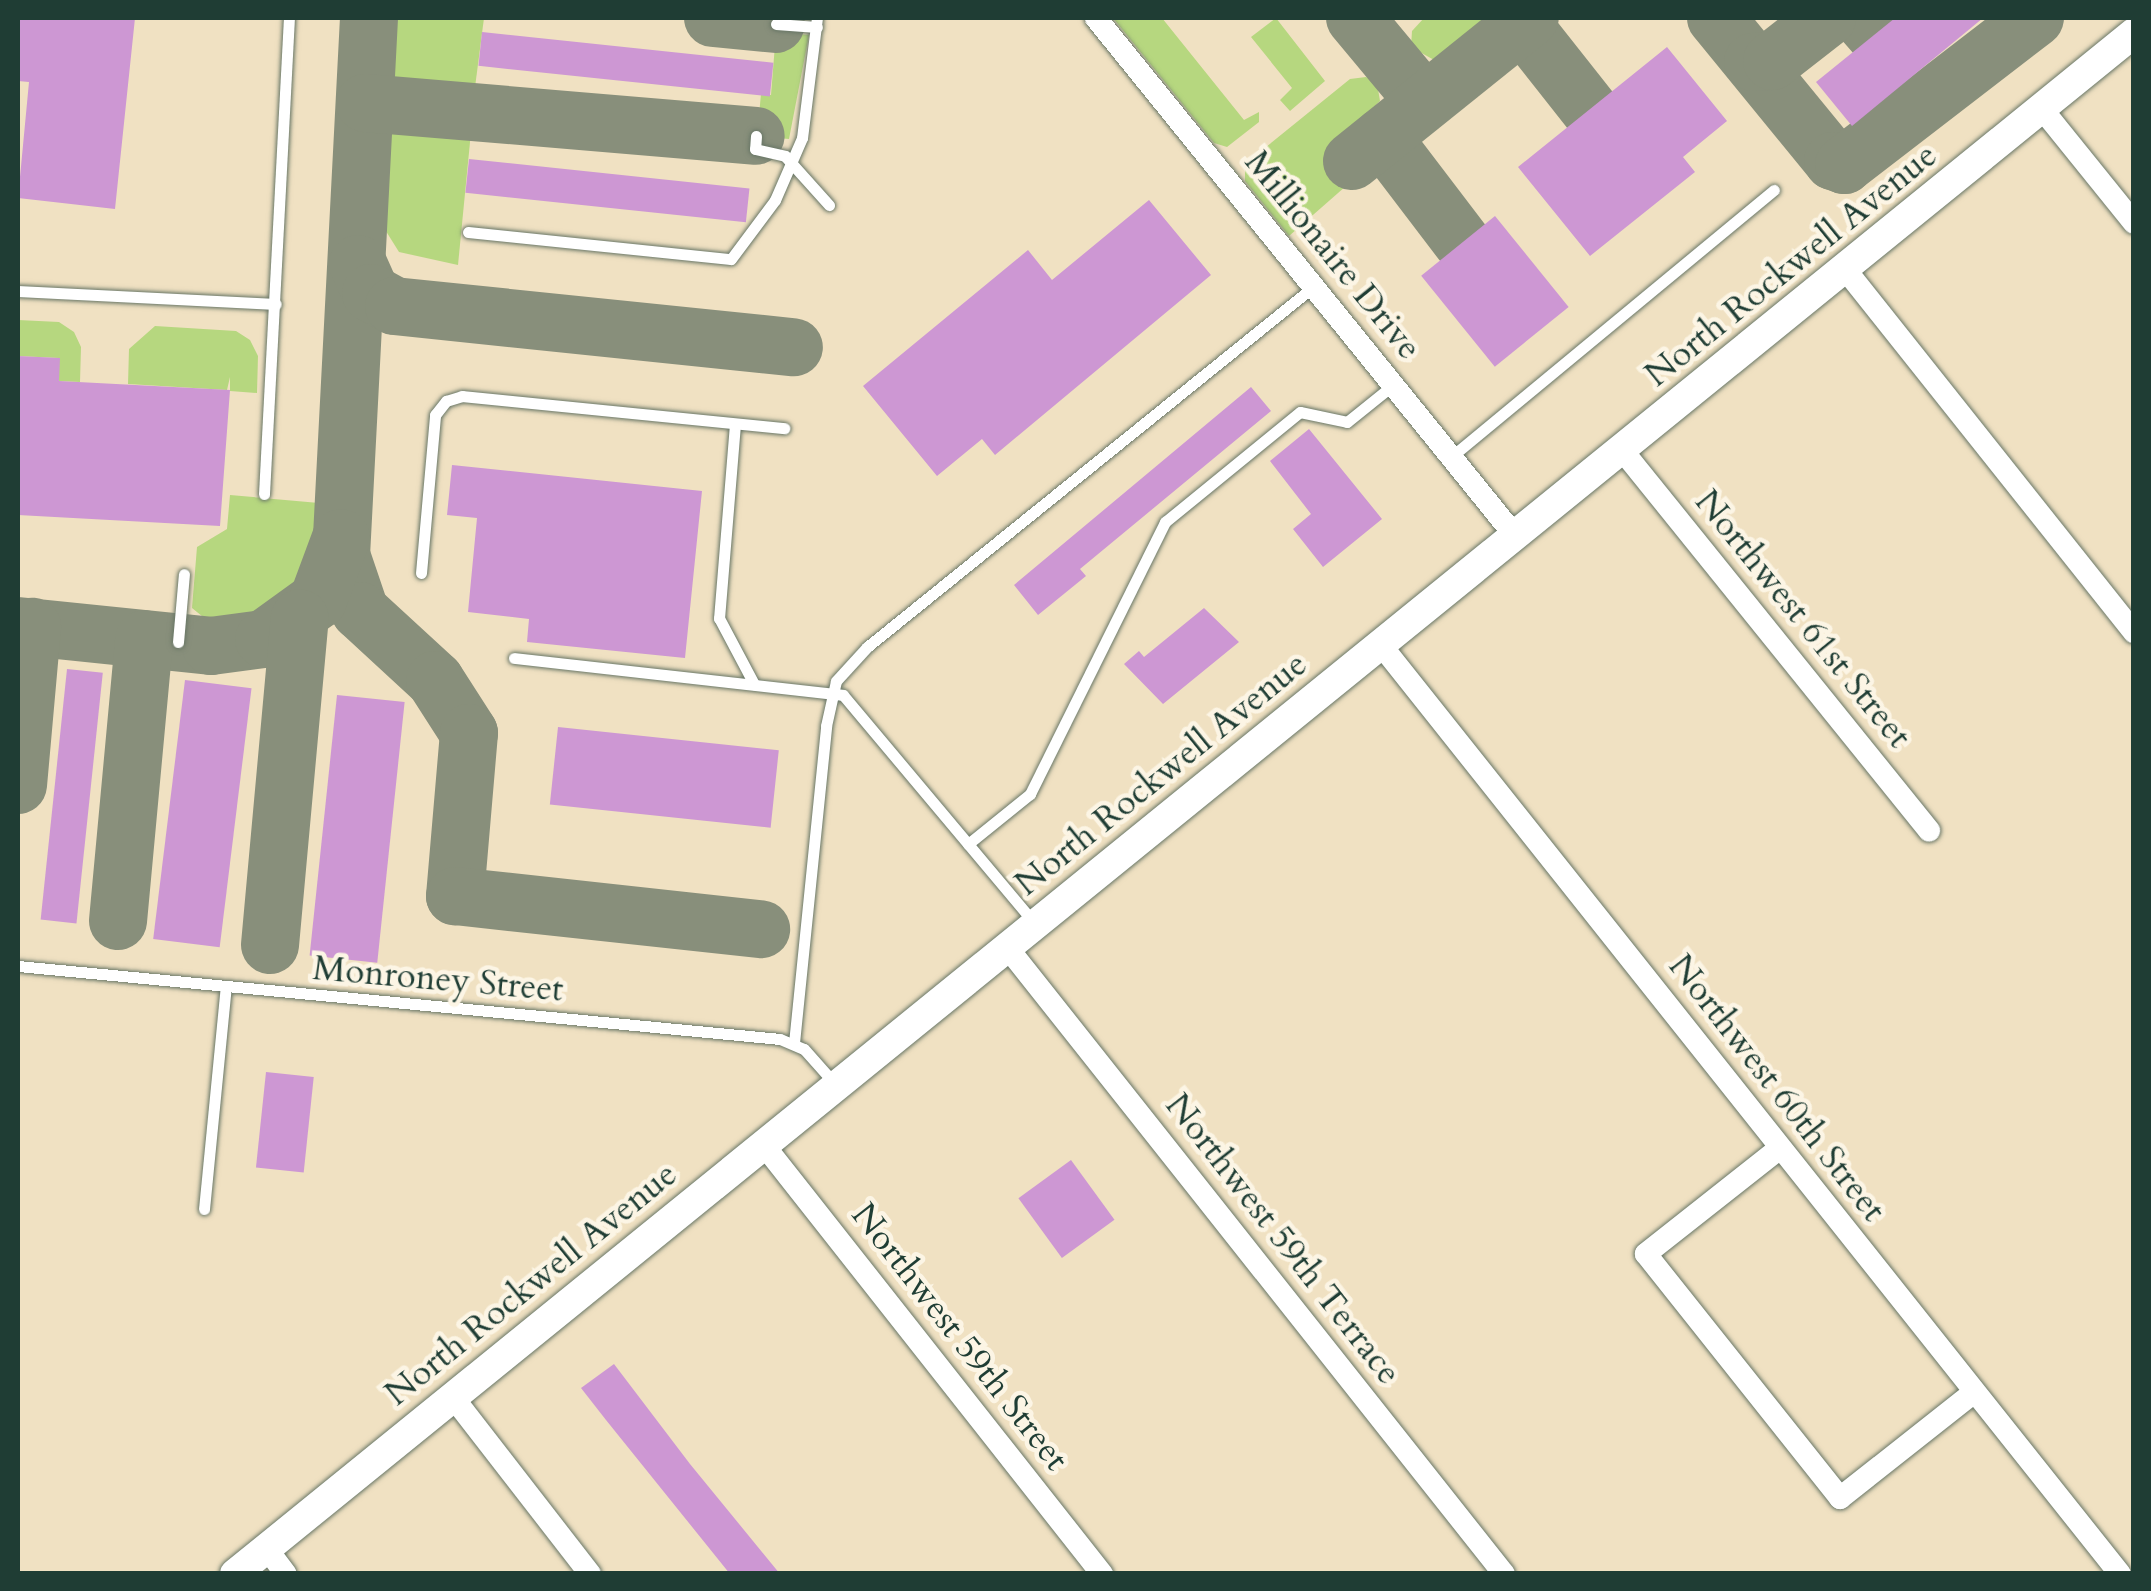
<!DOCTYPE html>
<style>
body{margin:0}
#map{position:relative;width:2151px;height:1591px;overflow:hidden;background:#f0e1c2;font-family:Cardo,serif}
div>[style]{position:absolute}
.green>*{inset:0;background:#b6d77f}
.taxiway>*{height:58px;margin:-29px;padding:0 29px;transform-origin:29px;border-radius:29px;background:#888f7b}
.building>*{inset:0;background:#cd97d3;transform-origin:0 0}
.roads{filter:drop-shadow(0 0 2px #687666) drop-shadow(0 0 2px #687666)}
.lane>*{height:11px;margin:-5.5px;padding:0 5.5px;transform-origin:5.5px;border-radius:5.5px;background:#fff}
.street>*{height:22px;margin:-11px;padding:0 11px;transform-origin:11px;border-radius:11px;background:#fff}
.secondary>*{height:30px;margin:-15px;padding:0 15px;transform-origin:15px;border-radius:15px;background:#fff}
span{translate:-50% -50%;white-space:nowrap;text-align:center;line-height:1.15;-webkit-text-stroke:9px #fcf5e5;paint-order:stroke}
.street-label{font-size:35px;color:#1f3d34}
.frame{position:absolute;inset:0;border:20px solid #1f3d34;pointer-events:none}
</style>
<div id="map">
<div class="green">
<div style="clip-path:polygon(392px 18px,484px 18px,474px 95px,400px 87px,386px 61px)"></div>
<div style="clip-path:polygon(1113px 18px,1162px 18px,1244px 120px,1259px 112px,1259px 122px,1227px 147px,1214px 143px)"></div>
<div style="clip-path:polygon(1276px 18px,1325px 81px,1290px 111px,1280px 100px,1292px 88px,1251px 37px)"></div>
<div style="clip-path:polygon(1424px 18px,1491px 18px,1434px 60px,1411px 47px,1412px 31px)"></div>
<div style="clip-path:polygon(776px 32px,809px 35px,789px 139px,757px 136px,761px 94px,771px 95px)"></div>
<div style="clip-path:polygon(1366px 77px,1377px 83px,1380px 101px,1337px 142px,1362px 172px,1289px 236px,1245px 181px,1245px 164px,1350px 79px)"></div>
<div style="clip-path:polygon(410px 121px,471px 132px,458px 265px,399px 252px,379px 220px,383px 142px,394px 127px)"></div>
<div style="clip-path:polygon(18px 320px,59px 322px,74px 332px,81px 347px,80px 382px,59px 381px,59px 358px,18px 356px)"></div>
<div style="clip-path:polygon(155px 326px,236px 331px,250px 340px,258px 356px,257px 393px,230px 391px,230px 377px,227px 390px,128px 384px,129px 349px)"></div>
<div style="clip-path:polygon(230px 495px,319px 503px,316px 555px,303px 584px,281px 607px,234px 625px,213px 625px,192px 608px,197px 547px,227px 529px)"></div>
</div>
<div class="taxiway">
<div style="left:369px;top:18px;width:538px;rotate:92.98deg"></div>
<div style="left:341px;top:555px;width:59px;rotate:71.3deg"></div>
<div style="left:360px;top:611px;width:102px;rotate:42.6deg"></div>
<div style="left:435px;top:680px;width:63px;rotate:57.3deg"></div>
<div style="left:469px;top:733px;width:164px;rotate:94.9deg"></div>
<div style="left:455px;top:896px;width:308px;rotate:6.2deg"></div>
<div style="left:713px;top:18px;width:63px;rotate:5.4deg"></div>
<div style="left:1355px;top:18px;width:109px;rotate:50.2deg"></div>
<div style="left:1716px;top:18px;width:185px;rotate:50.7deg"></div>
<div style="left:1833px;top:161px;width:12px;rotate:20deg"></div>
<div style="left:1844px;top:165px;width:241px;rotate:-37.6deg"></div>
<div style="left:1861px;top:18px;width:21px;rotate:49deg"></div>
<div style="left:1522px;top:24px;width:110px;rotate:51.7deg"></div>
<div style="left:1753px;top:62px;width:19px;rotate:-3deg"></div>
<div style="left:1772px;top:61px;width:70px;rotate:-38deg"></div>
<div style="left:365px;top:103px;width:392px;rotate:4.8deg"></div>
<div style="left:1382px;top:137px;width:132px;rotate:52.7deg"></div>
<div style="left:1352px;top:161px;width:228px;rotate:-38.8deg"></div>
<div style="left:358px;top:264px;width:32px;rotate:66deg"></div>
<div style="left:371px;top:293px;width:26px;rotate:29deg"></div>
<div style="left:394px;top:306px;width:402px;rotate:5.9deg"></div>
<div style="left:18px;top:626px;width:194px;rotate:5.9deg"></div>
<div style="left:211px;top:646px;width:53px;rotate:-7.5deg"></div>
<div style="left:264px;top:639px;width:67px;rotate:-35.8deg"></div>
<div style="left:318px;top:600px;width:66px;rotate:-69.6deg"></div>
<div style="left:18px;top:785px;width:159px;rotate:-84.9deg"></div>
<div style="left:118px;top:921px;width:283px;rotate:-84.7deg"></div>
<div style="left:270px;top:945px;width:328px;rotate:-84.8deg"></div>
</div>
<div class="building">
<div style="clip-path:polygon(18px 18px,135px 18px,115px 209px,18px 198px,29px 82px,18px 81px)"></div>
<div style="clip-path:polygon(1895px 18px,1983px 18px,1852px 126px,1816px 82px)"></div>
<div style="left:482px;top:32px;width:293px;height:34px;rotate:6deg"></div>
<div style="clip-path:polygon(1667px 47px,1727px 121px,1683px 157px,1695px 172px,1590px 256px,1518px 167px)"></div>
<div style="left:469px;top:159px;width:282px;height:34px;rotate:6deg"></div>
<div style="clip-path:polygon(1149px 200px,1211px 275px,995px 455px,982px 439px,937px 476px,863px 386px,1028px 250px,1052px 280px)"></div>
<div style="left:1495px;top:216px;width:117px;height:95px;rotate:51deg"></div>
<div style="clip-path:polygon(18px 356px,60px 358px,59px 381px,230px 390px,220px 526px,18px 515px)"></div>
<div style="clip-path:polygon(1251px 387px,1271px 411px,1080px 569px,1086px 576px,1038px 615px,1014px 585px)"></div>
<div style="clip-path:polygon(1309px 429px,1382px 519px,1323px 567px,1293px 529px,1311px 514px,1270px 461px)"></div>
<div style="clip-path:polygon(452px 465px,702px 491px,685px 658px,527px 642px,529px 619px,468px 612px,477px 518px,447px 515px)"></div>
<div style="clip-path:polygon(1204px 608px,1239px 642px,1163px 704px,1124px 664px,1139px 651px,1144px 657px)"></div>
<div style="left:67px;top:669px;width:36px;height:252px;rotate:6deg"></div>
<div style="left:185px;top:680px;width:67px;height:261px;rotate:7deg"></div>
<div style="left:337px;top:695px;width:68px;height:262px;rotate:6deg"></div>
<div style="left:558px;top:727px;width:222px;height:78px;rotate:6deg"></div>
<div style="left:266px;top:1072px;width:48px;height:96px;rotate:6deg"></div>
<div style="left:1071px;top:1160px;width:74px;height:65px;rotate:54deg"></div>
<div style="clip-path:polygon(614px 1364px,690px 1464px,780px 1574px,730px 1574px,606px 1420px,581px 1388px)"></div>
</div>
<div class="roads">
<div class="lane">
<div style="left:776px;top:24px;width:41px;rotate:4.2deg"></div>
<div style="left:756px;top:136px;width:13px;rotate:94deg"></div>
<div style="left:755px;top:149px;width:31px;rotate:13deg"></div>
<div style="left:785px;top:156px;width:66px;rotate:48.1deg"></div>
<div style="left:468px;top:232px;width:264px;rotate:5.9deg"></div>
<div style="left:731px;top:259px;width:74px;rotate:-53.3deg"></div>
<div style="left:775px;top:200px;width:68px;rotate:-66.5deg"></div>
<div style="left:802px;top:138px;width:121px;rotate:-82.9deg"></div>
<div style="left:18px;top:291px;width:258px;rotate:2.9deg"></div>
<div style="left:735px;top:424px;width:195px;rotate:94.7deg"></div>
<div style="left:719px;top:618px;width:75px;rotate:62.1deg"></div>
<div style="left:1451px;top:457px;width:419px;rotate:-39.6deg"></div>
<div style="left:264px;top:494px;width:477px;rotate:-87deg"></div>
<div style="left:421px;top:573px;width:159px;rotate:-84.9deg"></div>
<div style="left:435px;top:415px;width:18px;rotate:-52deg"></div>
<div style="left:446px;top:401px;width:17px;rotate:-17deg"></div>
<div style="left:462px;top:396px;width:324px;rotate:5.7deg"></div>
<div style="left:178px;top:642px;width:68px;rotate:-85deg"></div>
<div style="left:514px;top:658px;width:331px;rotate:6.4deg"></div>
<div style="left:843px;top:695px;width:299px;rotate:50deg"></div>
<div style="left:968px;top:844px;width:80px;rotate:-38.9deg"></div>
<div style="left:1030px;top:794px;width:304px;rotate:-63.6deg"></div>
<div style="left:1165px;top:522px;width:174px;rotate:-39.2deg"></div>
<div style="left:1300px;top:412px;width:48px;rotate:12deg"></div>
<div style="left:1347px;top:422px;width:59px;rotate:-38.8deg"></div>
<div style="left:18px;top:966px;width:765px;rotate:5.47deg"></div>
<div style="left:780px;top:1039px;width:26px;rotate:23deg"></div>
<div style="left:804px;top:1049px;width:48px;rotate:48.4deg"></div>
<div style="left:794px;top:1043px;width:319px;rotate:-84.2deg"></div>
<div style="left:826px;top:726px;width:46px;rotate:-77.5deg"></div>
<div style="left:836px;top:681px;width:46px;rotate:-47.6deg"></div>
<div style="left:867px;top:647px;width:573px;rotate:-38.91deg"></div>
<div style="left:204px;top:1209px;width:224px;rotate:-84.4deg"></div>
</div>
<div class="street">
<div style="left:1096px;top:18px;width:668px;rotate:51.02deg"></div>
<div style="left:2042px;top:109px;width:146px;rotate:51.1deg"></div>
<div style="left:1845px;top:269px;width:464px;rotate:51.5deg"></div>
<div style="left:1622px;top:450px;width:489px;rotate:51.1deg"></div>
<div style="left:1381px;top:645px;width:1187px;rotate:51.5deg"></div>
<div style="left:1007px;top:947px;width:800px;rotate:51.6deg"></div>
<div style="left:763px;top:1144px;width:548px;rotate:51.75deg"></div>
<div style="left:1780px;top:1148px;width:171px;rotate:141.7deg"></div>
<div style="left:1646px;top:1254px;width:312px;rotate:51.5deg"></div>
<div style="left:1840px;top:1498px;width:171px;rotate:-38.3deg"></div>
<div style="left:452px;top:1396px;width:225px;rotate:52.2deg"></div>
<div style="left:267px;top:1549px;width:31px;rotate:53deg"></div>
</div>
<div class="secondary">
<div style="left:235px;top:1574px;width:2446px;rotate:-39.06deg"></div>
</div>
</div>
<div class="street-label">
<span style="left:1333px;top:255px;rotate:51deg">Millionaire Drive</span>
<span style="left:1791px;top:265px;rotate:-39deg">North Rockwell Avenue</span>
<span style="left:1803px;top:619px;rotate:51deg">Northwest 61st Street</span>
<span style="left:1161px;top:774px;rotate:-39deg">North Rockwell Avenue</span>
<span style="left:438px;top:979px;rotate:5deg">Monroney Street</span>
<span style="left:1777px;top:1088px;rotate:52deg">Northwest 60th Street</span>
<span style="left:1283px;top:1239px;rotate:52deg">Northwest 59th Terrace</span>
<span style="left:531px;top:1284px;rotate:-39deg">North Rockwell Avenue</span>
<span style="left:960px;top:1337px;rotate:52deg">Northwest 59th Street</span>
</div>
<div class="frame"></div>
</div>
